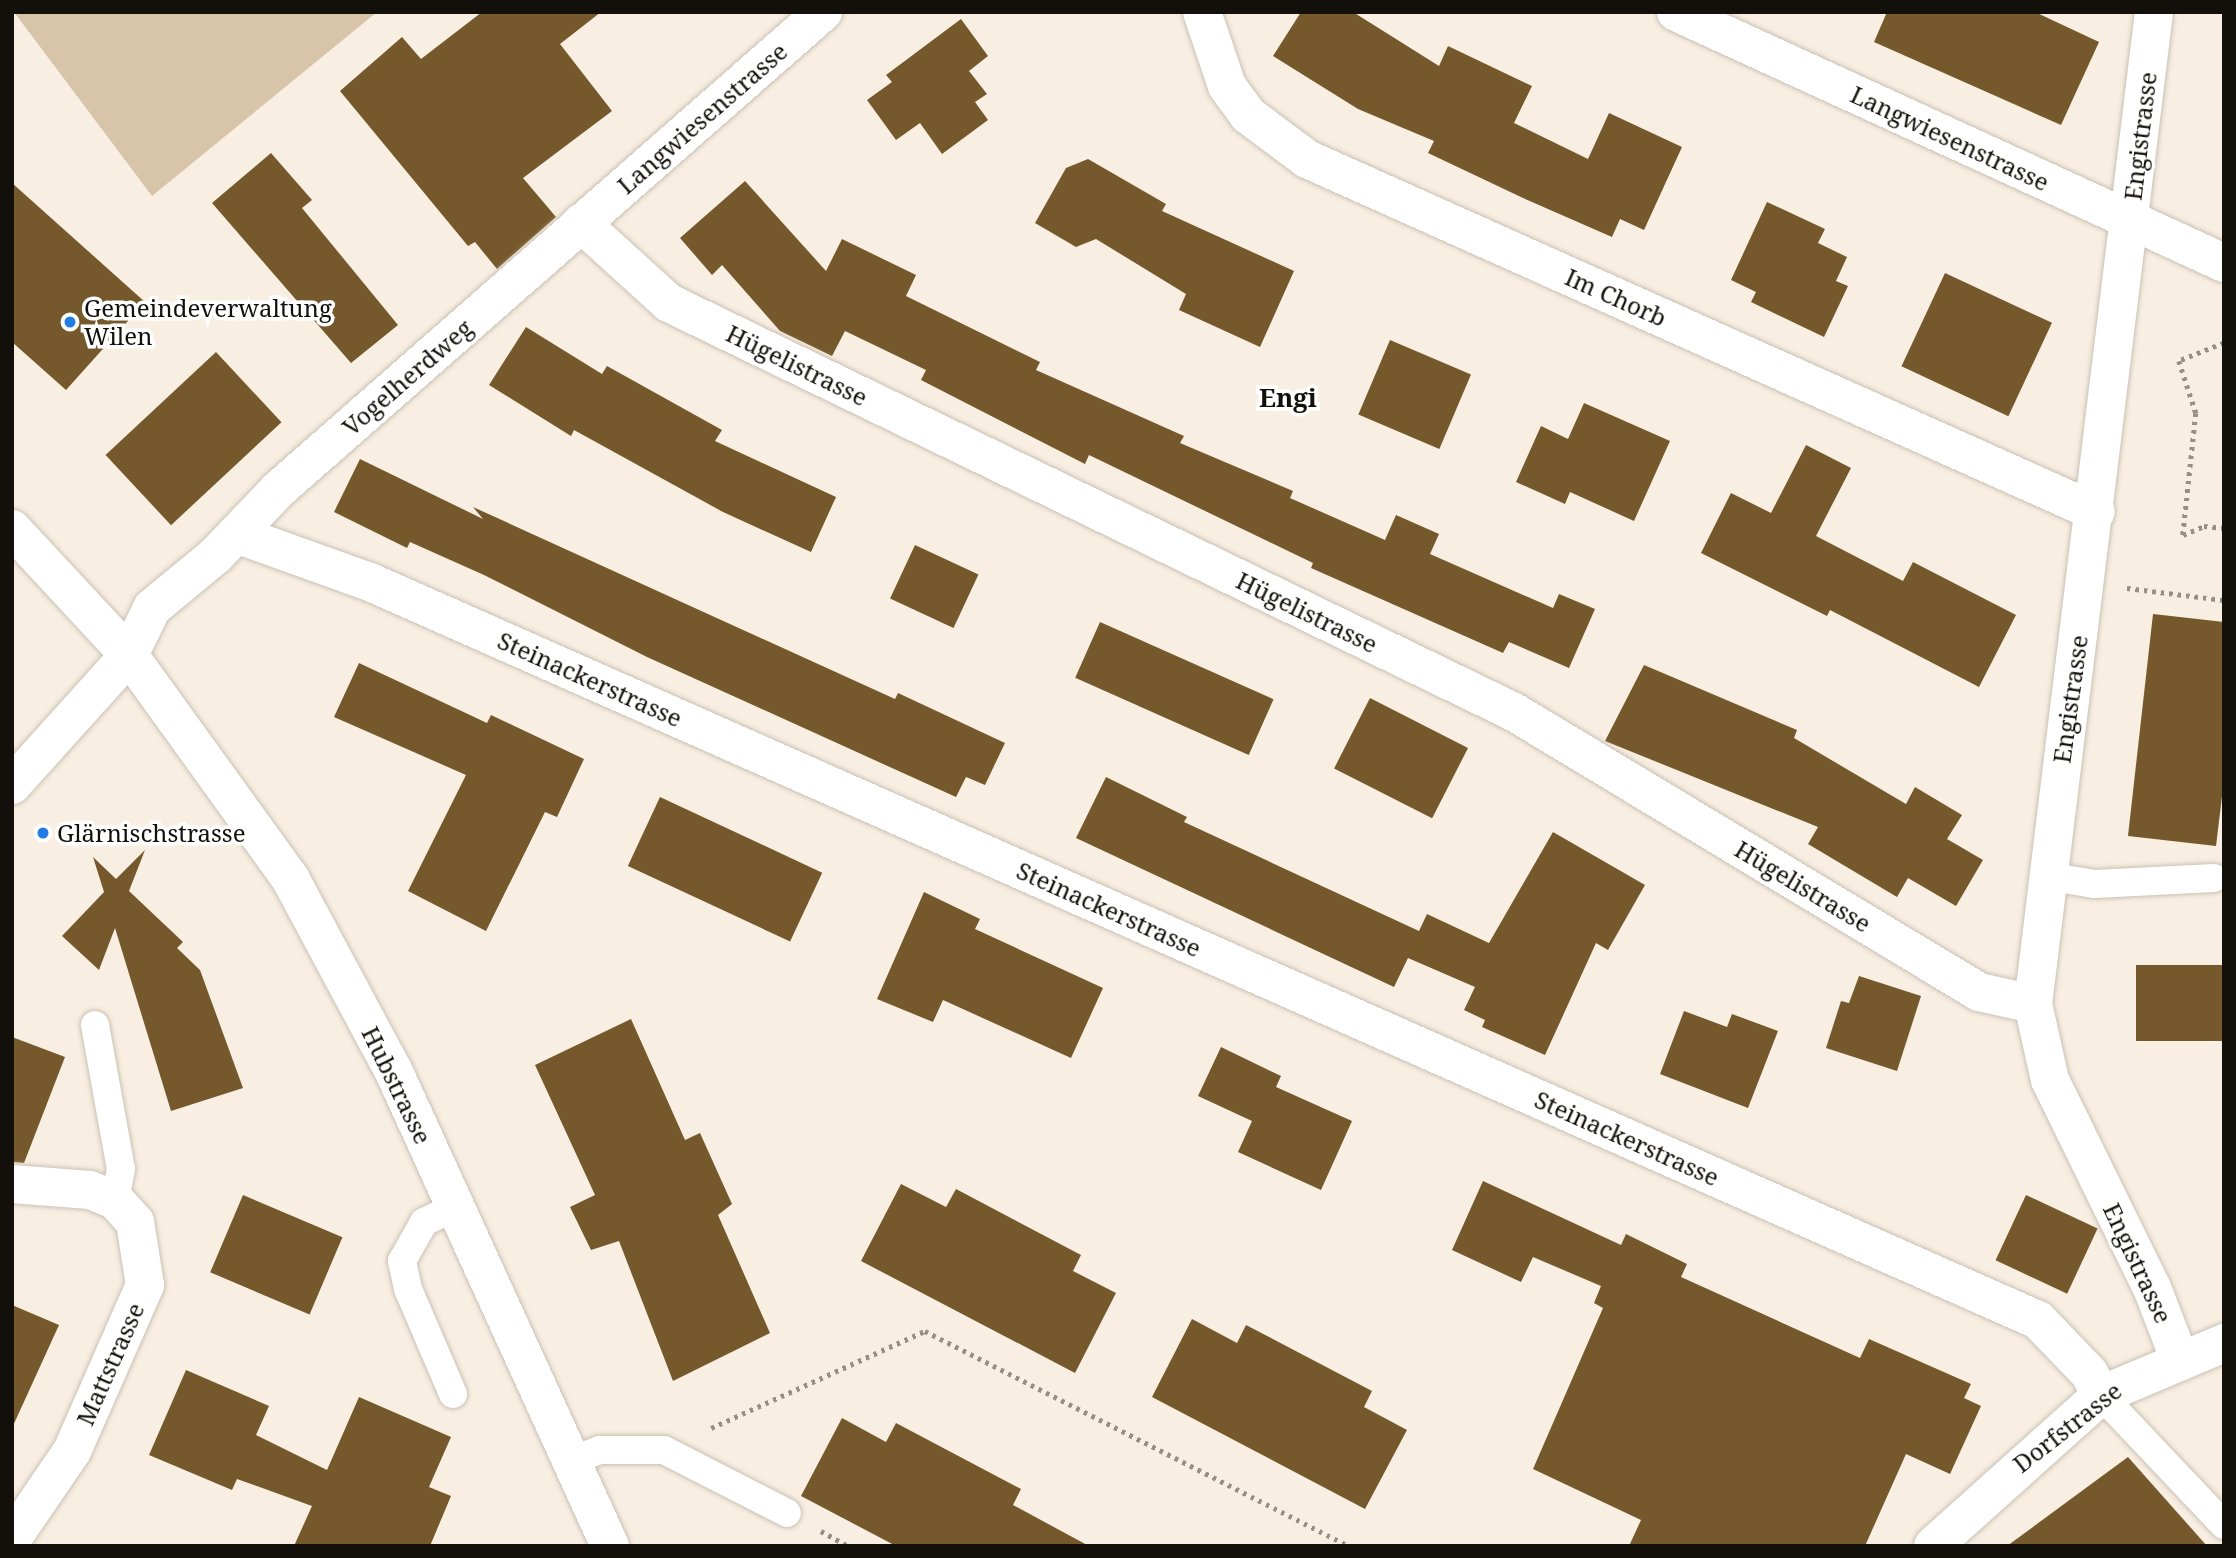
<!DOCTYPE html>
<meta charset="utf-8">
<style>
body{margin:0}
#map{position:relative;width:2236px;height:1558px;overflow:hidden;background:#f8eee1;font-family:"Noto Serif",serif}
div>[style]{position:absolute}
.green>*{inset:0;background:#d8c4a8}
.building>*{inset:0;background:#75592c;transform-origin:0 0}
.path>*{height:4.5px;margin-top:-2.25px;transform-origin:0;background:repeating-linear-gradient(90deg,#968f85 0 3.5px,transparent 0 8.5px)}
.roads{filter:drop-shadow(0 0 2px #cac1b4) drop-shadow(0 0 2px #cac1b4)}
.service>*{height:28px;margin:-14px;padding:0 14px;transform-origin:14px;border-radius:14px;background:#fff}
.minor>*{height:38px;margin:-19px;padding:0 19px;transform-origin:19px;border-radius:19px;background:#fff}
.tertiary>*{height:38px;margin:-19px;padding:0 19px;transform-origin:19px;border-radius:19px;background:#fff}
.dots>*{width:19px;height:19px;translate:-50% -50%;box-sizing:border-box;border:4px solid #fff;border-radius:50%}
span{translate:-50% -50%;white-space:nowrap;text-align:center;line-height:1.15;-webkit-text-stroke:7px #fff;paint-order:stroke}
.street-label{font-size:24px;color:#13100b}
.poi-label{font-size:24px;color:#13100b}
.left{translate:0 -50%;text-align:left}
.neighbourhood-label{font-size:26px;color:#13100b;font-weight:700}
.frame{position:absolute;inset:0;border:14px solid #13100b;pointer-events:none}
</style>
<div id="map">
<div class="green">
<div style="clip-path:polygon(14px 12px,377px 12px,152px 196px)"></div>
</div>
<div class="building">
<div style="clip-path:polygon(482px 12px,601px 12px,560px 44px,612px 111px,523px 178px,556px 217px,497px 269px,475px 242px,468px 246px,340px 91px,402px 37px,421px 59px)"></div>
<div style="clip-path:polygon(1301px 12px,1353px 12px,1439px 66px,1448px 46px,1532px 86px,1514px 123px,1588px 159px,1609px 113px,1682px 147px,1644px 230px,1620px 219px,1612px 237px,1523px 198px,1428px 153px,1434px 141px,1358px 109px,1273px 56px)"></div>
<div style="clip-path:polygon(1887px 12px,2035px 12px,2099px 42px,2061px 125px,1874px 42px)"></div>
<div style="clip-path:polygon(961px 19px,988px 56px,969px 71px,987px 94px,975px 102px,988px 120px,942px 154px,920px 123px,896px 140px,867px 100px,892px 82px,886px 75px)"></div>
<div style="clip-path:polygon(271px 153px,312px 200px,302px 208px,398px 325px,351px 363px,212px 203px)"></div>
<div style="clip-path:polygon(1088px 159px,1166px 204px,1162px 211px,1294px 271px,1260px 347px,1179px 310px,1186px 294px,1096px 239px,1076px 247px,1035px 223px,1066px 168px)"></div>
<div style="clip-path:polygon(745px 181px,826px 271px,842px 239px,916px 275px,906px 296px,1040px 362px,1036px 370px,1184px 436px,1180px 443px,1293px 491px,1290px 498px,1385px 540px,1396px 515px,1439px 534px,1430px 554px,1553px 608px,1559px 594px,1595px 609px,1569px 668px,1509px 642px,1503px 653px,1311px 568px,1313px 563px,1089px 455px,1085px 464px,921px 380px,926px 370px,845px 331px,832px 356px,780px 331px,722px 265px,712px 275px,680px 238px)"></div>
<div style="clip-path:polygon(12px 183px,145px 302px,66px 390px,12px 342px)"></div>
<div style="clip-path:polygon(1767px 202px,1825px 229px,1818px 243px,1847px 257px,1836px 281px,1848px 286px,1824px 337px,1751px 302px,1756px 292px,1731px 280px)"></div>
<div style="left:1945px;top:273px;width:118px;height:103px;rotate:25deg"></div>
<div style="clip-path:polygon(526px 327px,602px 374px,607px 366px,722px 430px,715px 441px,836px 497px,811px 552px,723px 512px,574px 430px,571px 436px,489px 385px)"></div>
<div style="left:1390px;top:340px;width:88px;height:81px;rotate:23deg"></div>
<div style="left:216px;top:352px;width:96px;height:151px;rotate:47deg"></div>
<div style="clip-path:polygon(1584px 403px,1670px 441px,1634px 521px,1570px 492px,1565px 504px,1516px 482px,1541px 426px,1568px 439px)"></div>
<div style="clip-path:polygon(1806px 445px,1851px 468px,1816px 536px,1903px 581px,1913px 562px,2016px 615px,1979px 687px,1830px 610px,1827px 616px,1701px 553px,1731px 493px,1771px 513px)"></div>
<div style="clip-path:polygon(360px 459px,483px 519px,473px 507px,895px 699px,898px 693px,1005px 743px,985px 785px,966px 777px,956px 797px,647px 657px,484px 575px,410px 542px,407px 548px,334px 512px)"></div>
<div style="left:915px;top:545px;width:70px;height:59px;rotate:25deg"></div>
<div style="clip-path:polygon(2153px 614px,2224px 622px,2224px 780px,2216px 846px,2128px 836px)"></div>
<div style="left:1100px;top:622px;width:190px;height:61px;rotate:24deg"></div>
<div style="clip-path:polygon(359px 663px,487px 723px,491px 715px,584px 759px,557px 817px,545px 812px,486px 931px,408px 891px,466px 775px,334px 717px)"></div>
<div style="clip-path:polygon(1644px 665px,1797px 730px,1794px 738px,1906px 804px,1915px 787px,1962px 815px,1947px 839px,1983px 860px,1956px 906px,1908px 878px,1897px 897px,1808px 844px,1818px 827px,1605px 741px)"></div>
<div style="left:1370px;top:698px;width:110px;height:79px;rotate:27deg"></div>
<div style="clip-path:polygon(1106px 777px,1187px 817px,1184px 822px,1419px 931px,1427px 914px,1489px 943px,1553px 832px,1645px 885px,1608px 950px,1596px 943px,1545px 1055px,1482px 1027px,1485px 1020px,1464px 1010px,1475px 987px,1408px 958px,1394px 987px,1076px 838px)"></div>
<div style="left:660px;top:797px;width:179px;height:76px;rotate:25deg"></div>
<div style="clip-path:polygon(145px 850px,129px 891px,183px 942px,177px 948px,200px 970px,243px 1088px,171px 1111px,115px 928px,99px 970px,62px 936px,104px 892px,93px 857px,116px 879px)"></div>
<div style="clip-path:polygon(924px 892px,980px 919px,975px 929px,1103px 988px,1071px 1058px,943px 1000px,933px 1022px,877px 999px)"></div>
<div style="left:2224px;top:965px;width:76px;height:88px;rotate:90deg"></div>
<div style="clip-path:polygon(1859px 976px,1921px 996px,1897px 1071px,1826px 1048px,1841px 1001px,1849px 1003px)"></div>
<div style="clip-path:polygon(1684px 1011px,1727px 1027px,1732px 1014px,1778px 1031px,1748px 1108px,1660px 1074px)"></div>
<div style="clip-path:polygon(631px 1019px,685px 1140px,700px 1133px,732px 1204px,718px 1215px,770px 1333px,673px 1381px,619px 1241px,591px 1250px,570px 1207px,595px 1195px,535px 1065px)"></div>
<div style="clip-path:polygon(12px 1037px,65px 1057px,24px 1163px,12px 1162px)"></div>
<div style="clip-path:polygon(1221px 1047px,1281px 1076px,1276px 1087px,1352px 1121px,1321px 1190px,1238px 1152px,1252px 1121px,1198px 1096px)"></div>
<div style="clip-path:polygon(1483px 1181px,1621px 1245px,1626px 1234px,1687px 1264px,1681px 1277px,1860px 1358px,1869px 1339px,1971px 1384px,1964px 1398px,1981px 1406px,1950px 1474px,1906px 1454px,1865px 1546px,1629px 1546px,1641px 1520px,1533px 1469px,1603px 1308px,1594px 1303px,1601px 1286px,1533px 1257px,1521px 1282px,1452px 1250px)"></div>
<div style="clip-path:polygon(901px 1184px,946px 1207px,956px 1189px,1081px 1255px,1073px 1271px,1116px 1293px,1075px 1373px,861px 1261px)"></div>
<div style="left:243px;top:1195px;width:108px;height:84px;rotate:23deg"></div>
<div style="left:2026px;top:1195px;width:79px;height:72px;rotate:25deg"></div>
<div style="clip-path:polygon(12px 1305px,59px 1325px,12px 1428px)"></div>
<div style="clip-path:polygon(1192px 1319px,1237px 1343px,1246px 1325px,1372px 1391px,1364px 1407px,1407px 1430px,1365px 1509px,1152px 1397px)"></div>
<div style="clip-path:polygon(186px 1370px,269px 1406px,256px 1435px,327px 1470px,359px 1397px,451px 1437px,429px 1487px,451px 1496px,430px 1546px,294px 1546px,312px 1506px,237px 1479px,232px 1490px,149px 1455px)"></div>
<div style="clip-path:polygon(842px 1418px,886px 1442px,896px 1423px,1021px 1489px,1013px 1505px,1089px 1546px,896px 1546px,801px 1496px)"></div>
<div style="clip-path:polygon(2128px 1457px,2207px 1546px,2007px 1546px)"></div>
</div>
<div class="path">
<div style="left:2224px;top:343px;width:48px;rotate:158.2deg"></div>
<div style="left:2179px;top:361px;width:55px;rotate:71.9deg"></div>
<div style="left:2196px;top:413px;width:123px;rotate:96.1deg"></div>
<div style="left:2183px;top:535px;width:23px;rotate:-23deg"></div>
<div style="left:2204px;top:526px;width:20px;rotate:6deg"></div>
<div style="left:2127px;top:588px;width:98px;rotate:7.1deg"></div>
<div style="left:711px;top:1428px;width:235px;rotate:-24.4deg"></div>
<div style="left:925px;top:1331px;width:475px;rotate:26.9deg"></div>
<div style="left:821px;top:1531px;width:31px;rotate:29deg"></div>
</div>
<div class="roads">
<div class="service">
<div style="left:2046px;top:876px;width:50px;rotate:9.3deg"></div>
<div style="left:2095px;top:884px;width:119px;rotate:-2.9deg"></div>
<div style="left:95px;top:1025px;width:146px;rotate:79.8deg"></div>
<div style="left:121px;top:1169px;width:32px;rotate:101deg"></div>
<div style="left:453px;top:1394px;width:114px;rotate:-113.2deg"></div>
<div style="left:408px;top:1289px;width:29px;rotate:-102deg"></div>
<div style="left:402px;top:1261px;width:45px;rotate:-60.6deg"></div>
<div style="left:424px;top:1222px;width:34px;rotate:-26deg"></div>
<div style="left:2101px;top:1395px;width:179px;rotate:46.6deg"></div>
<div style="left:571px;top:1461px;width:31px;rotate:-21deg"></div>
<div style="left:600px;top:1450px;width:64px"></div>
<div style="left:664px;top:1450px;width:138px;rotate:27.1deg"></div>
</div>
<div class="minor">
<div style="left:1202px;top:12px;width:78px;rotate:71.3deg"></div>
<div style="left:1227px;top:86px;width:36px;rotate:54deg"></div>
<div style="left:1248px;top:115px;width:74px;rotate:36.7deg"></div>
<div style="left:1307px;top:159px;width:864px;rotate:24.1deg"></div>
<div style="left:1676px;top:12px;width:603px;rotate:24.61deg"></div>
<div style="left:2154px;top:12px;width:999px;rotate:96.95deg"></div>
<div style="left:2033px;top:1004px;width:78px;rotate:77.4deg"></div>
<div style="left:2050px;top:1080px;width:232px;rotate:63.9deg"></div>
<div style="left:2152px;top:1288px;width:75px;rotate:68.9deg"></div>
<div style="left:581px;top:223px;width:119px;rotate:42.3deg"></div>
<div style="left:669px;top:303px;width:939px;rotate:25.83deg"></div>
<div style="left:1514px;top:712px;width:543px;rotate:31.05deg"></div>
<div style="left:1979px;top:992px;width:55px;rotate:12.5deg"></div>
<div style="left:236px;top:534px;width:142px;rotate:19.7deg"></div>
<div style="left:370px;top:582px;width:1824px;rotate:23.87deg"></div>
<div style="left:2038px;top:1320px;width:74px;rotate:46.1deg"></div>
<div style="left:2089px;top:1373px;width:25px;rotate:61deg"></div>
<div style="left:129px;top:655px;width:52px;rotate:-63.9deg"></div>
<div style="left:152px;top:608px;width:83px;rotate:-39.6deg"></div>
<div style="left:216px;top:555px;width:91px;rotate:-46.3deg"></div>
<div style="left:279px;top:489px;width:724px;rotate:-41.25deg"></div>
<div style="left:12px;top:1184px;width:78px;rotate:4.4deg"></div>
<div style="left:90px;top:1190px;width:27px;rotate:22deg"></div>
<div style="left:115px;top:1200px;width:30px;rotate:48deg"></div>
<div style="left:135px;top:1222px;width:64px;rotate:81deg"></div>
<div style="left:145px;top:1285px;width:181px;rotate:113.7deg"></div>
<div style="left:72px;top:1451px;width:107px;rotate:124.3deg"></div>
<div style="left:1933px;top:1546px;width:226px;rotate:-41.9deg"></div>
<div style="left:2101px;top:1395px;width:134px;rotate:-22.9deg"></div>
</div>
<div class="tertiary">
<div style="left:12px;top:529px;width:172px;rotate:47.1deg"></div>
<div style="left:129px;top:655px;width:277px;rotate:54.2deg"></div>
<div style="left:291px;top:880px;width:218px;rotate:61.8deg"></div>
<div style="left:394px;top:1072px;width:521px;rotate:65.5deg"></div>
<div style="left:12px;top:785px;width:175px;rotate:-48deg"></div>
</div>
</div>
<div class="dots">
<div style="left:70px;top:322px;background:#227ce6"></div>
<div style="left:43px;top:833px;background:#227ce6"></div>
</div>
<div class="street-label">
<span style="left:702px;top:118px;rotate:-41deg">Langwiesenstrasse</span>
<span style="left:2140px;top:136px;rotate:-83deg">Engistrasse</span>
<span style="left:1950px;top:138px;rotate:25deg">Langwiesenstrasse</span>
<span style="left:1616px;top:297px;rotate:24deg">Im Chorb</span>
<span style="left:797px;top:365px;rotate:26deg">Hügelistrasse</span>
<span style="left:407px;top:377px;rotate:-41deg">Vogelherdweg</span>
<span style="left:1307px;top:612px;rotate:26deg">Hügelistrasse</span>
<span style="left:590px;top:679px;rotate:24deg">Steinackerstrasse</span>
<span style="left:2070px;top:699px;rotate:-82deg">Engistrasse</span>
<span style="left:1803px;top:886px;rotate:31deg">Hügelistrasse</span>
<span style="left:1109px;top:909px;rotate:24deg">Steinackerstrasse</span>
<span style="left:397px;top:1085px;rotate:64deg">Hubstrasse</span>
<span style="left:1627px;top:1138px;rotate:24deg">Steinackerstrasse</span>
<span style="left:2138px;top:1263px;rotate:65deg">Engistrasse</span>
<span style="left:110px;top:1364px;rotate:-66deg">Mattstrasse</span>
<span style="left:2067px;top:1427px;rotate:-38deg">Dorfstrasse</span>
</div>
<div class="poi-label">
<span class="left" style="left:84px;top:322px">Gemeindeverwaltung<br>Wilen</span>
<span class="left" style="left:57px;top:833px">Glärnischstrasse</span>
</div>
<div class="neighbourhood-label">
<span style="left:1288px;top:398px">Engi</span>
</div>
<div class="frame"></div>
</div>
